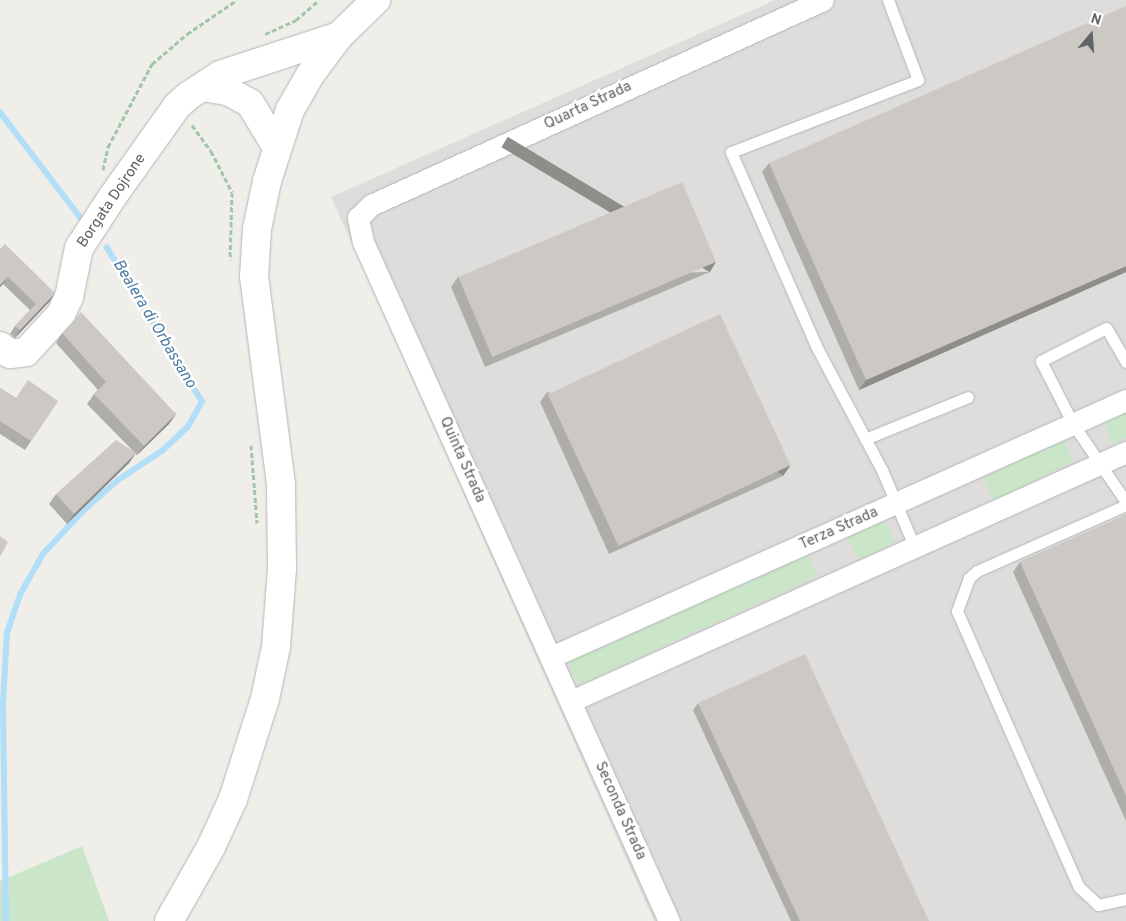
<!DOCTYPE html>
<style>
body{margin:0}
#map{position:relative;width:1126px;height:921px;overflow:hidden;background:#f0eee9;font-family:Overpass,sans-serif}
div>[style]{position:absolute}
.industrial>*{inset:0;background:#dfdddb}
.green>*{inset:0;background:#cae5c8;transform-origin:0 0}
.stream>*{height:5.5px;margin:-2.75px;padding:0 2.75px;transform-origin:2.75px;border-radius:2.75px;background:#b1def8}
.path>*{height:3px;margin-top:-1.5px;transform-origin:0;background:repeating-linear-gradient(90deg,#a1c6a9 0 5px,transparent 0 7.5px)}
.roads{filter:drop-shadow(0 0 1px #b3b6b9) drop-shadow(0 0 1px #b3b6b9)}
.lane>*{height:11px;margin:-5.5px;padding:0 5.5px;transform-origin:5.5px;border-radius:5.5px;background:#fff}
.street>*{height:21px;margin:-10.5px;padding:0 10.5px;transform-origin:10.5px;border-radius:10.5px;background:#fff}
.secondary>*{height:28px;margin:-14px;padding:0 14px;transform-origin:14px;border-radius:14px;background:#fff}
.wall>*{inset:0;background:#afada9}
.shaded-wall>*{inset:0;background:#8f8d8a;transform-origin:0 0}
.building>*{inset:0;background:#ccc9c5;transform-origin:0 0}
span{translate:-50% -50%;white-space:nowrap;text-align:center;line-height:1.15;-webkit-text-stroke:5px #fff;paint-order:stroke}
.street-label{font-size:15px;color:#606467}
.water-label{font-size:16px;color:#4a7aa2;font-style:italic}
.north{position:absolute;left:1066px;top:10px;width:50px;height:50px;-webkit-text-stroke:4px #fff;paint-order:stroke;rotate:18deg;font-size:14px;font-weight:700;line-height:20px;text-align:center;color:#606467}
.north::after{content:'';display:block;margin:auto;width:18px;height:22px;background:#606467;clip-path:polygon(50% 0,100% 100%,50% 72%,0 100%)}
</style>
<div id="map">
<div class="industrial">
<div style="clip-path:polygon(775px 0,1126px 0,1126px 921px,654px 921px,331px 197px)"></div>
</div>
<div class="green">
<div style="clip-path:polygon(1126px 411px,1126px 438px,1113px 444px,1104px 421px)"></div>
<div style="left:1063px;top:439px;width:25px;height:89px;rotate:64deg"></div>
<div style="left:884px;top:519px;width:25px;height:41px;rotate:64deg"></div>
<div style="clip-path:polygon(807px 553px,818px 576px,583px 683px,575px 679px,570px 669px,572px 659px)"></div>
<div style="clip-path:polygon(82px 846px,109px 921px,0 921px,0 881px)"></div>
</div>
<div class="stream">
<div style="left:0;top:112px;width:133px;rotate:52.6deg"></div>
<div style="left:6px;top:921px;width:217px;rotate:-90.8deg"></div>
<div style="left:3px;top:704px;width:71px;rotate:-86.8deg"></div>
<div style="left:7px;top:633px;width:40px;rotate:-71.1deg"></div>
<div style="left:20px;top:595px;width:47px;rotate:-60.7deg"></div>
<div style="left:43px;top:554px;width:59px;rotate:-47.1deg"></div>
<div style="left:83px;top:511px;width:47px;rotate:-41.5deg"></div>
<div style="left:118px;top:480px;width:53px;rotate:-33.4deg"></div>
<div style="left:162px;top:451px;width:35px;rotate:-43deg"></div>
<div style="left:188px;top:427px;width:29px;rotate:-61deg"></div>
<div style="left:202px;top:402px;width:181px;rotate:-121.7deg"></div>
</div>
<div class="path">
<div style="left:265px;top:34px;width:34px;rotate:-24deg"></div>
<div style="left:296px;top:20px;width:30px;rotate:-41deg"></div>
<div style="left:192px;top:125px;width:32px;rotate:54deg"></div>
<div style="left:211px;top:151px;width:46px;rotate:62.9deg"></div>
<div style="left:232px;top:192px;width:68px;rotate:91.7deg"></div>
<div style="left:103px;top:170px;width:24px;rotate:-78deg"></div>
<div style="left:108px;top:147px;width:94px;rotate:-62.1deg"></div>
<div style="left:152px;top:64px;width:46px;rotate:-40.6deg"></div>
<div style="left:187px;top:34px;width:60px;rotate:-34.2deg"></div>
<div style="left:251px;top:445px;width:78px;rotate:85.6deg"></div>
</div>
<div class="roads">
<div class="lane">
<div style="left:888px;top:0;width:85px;rotate:69.4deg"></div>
<div style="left:918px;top:80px;width:200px;rotate:158.9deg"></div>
<div style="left:731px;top:152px;width:212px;rotate:66.3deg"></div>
<div style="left:816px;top:346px;width:140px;rotate:62deg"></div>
<div style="left:882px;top:470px;width:85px;rotate:67.1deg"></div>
<div style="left:1126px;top:362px;width:39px;rotate:-120deg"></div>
<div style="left:1106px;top:328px;width:73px;rotate:153.1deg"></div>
<div style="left:1041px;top:361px;width:71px;rotate:63.1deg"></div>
<div style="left:1073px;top:424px;width:94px;rotate:55.8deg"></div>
<div style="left:865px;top:439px;width:111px;rotate:-22.2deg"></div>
<div style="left:1126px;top:505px;width:163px;rotate:156.1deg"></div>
<div style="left:977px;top:571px;width:11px;rotate:139deg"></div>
<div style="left:969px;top:578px;width:35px;rotate:110deg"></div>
<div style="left:957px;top:611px;width:302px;rotate:66.2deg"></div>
<div style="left:1079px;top:887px;width:26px;rotate:43deg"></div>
<div style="left:1098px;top:905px;width:29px;rotate:-12deg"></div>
</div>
<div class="street">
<div style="left:551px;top:657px;width:630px;rotate:-24.08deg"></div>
<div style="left:571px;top:701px;width:608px;rotate:-24.16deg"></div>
<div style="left:669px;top:921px;width:745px;rotate:-114.26deg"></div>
<div style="left:363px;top:242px;width:25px;rotate:-102deg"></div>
<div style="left:358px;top:218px;width:18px;rotate:-45deg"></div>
<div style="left:371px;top:205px;width:496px;rotate:-24.4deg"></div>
</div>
<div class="secondary">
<div style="left:202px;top:87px;width:26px;rotate:9deg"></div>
<div style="left:228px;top:91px;width:25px;rotate:29deg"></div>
<div style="left:250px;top:103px;width:50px;rotate:58.8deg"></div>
<div style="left:0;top:346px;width:13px;rotate:39deg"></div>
<div style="left:10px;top:354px;width:16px;rotate:-7deg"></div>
<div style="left:26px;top:352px;width:52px;rotate:-47.4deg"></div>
<div style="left:61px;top:314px;width:19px;rotate:-65deg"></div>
<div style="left:69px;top:297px;width:50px;rotate:-78.5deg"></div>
<div style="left:79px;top:248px;width:62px;rotate:-56.8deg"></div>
<div style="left:113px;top:196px;width:110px;rotate:-54.6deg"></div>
<div style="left:177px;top:106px;width:15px;rotate:-42deg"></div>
<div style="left:188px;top:96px;width:38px;rotate:-33deg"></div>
<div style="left:220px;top:75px;width:125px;rotate:-18.1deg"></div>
<div style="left:169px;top:921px;width:85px;rotate:-60.4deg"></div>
<div style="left:211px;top:847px;width:53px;rotate:-65.4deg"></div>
<div style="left:233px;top:799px;width:105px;rotate:-72.3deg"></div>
<div style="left:265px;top:699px;width:53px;rotate:-78.1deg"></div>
<div style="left:276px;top:647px;width:78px;rotate:-85.6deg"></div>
<div style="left:282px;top:569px;width:85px;rotate:-90.7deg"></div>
<div style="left:281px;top:484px;width:209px;rotate:-97.4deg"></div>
<div style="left:254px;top:277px;width:48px;rotate:-86.4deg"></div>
<div style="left:257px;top:229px;width:49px;rotate:-78.2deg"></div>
<div style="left:267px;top:181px;width:75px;rotate:-72.1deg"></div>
<div style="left:290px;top:110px;width:40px;rotate:-60.3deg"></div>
<div style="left:310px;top:75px;width:49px;rotate:-53.4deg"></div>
<div style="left:339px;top:36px;width:52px;rotate:-44.2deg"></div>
</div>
</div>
<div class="wall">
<div style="clip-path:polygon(769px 163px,1126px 272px,859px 390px,762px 172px)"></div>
<div style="clip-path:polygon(0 249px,50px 301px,15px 338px,10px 334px,15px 326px,30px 310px,3px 284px,0 287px)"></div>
<div style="clip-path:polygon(710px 272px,485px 367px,451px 287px,458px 277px)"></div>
<div style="clip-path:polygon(62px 333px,176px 414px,169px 424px,137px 455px,135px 454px,129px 463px,67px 524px,49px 504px,56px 494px,133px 451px,87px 404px,94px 394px,98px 390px,56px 343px)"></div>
<div style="clip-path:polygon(0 388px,16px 398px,58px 401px,25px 450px,0 434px)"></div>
<div style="clip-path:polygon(547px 392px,790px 466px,783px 476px,609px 554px,540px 402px)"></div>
<div style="clip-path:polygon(1126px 515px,1126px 821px,1013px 572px,1020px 562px)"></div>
<div style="clip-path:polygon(698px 703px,929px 921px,791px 921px,693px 710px)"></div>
</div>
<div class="shaded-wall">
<div style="left:716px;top:262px;width:12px;height:243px;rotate:121deg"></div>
<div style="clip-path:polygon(1126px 266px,1126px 272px,859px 390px,866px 380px)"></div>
<div style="clip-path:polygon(8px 277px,3px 284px,0 287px,0 285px)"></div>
<div style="clip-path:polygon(55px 293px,50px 301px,15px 338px,20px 330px)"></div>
<div style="clip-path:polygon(176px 414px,169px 424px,137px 455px,144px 446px)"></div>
<div style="clip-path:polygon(136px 453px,129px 463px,67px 524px,74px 514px)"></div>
<div style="left:790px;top:466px;width:12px;height:191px;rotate:125deg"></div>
</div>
<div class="building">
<div style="clip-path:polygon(1126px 6px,1126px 266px,866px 380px,769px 163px)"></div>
<div style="left:682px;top:182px;width:87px;height:243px;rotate:67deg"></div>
<div style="clip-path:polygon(5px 244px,55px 293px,20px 330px,15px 326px,36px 304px,8px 277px,0 285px,0 249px)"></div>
<div style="clip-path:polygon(81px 312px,176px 414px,144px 446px,94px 394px,106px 382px,62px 333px)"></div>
<div style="left:720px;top:314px;width:167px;height:190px;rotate:65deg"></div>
<div style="clip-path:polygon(28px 380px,58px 401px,31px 441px,0 421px,0 388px,16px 398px)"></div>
<div style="clip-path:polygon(116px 440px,136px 453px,74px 514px,56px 494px)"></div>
<div style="clip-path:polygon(1126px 515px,1126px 796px,1020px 562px)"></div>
<div style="clip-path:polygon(0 536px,8px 542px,0 557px)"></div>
<div style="clip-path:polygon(805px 654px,929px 921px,800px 921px,698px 703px)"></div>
</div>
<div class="street-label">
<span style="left:588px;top:106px;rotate:-25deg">Quarta Strada</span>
<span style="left:112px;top:201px;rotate:-56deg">Borgata Dojrone</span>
<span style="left:462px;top:460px;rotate:66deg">Quinta Strada</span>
<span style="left:839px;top:529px;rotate:-24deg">Terza Strada</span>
<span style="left:620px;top:811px;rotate:66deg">Seconda Strada</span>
</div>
<div class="water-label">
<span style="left:154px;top:324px;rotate:59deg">Bealera di Orbassano</span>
</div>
<div class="north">N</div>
</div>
